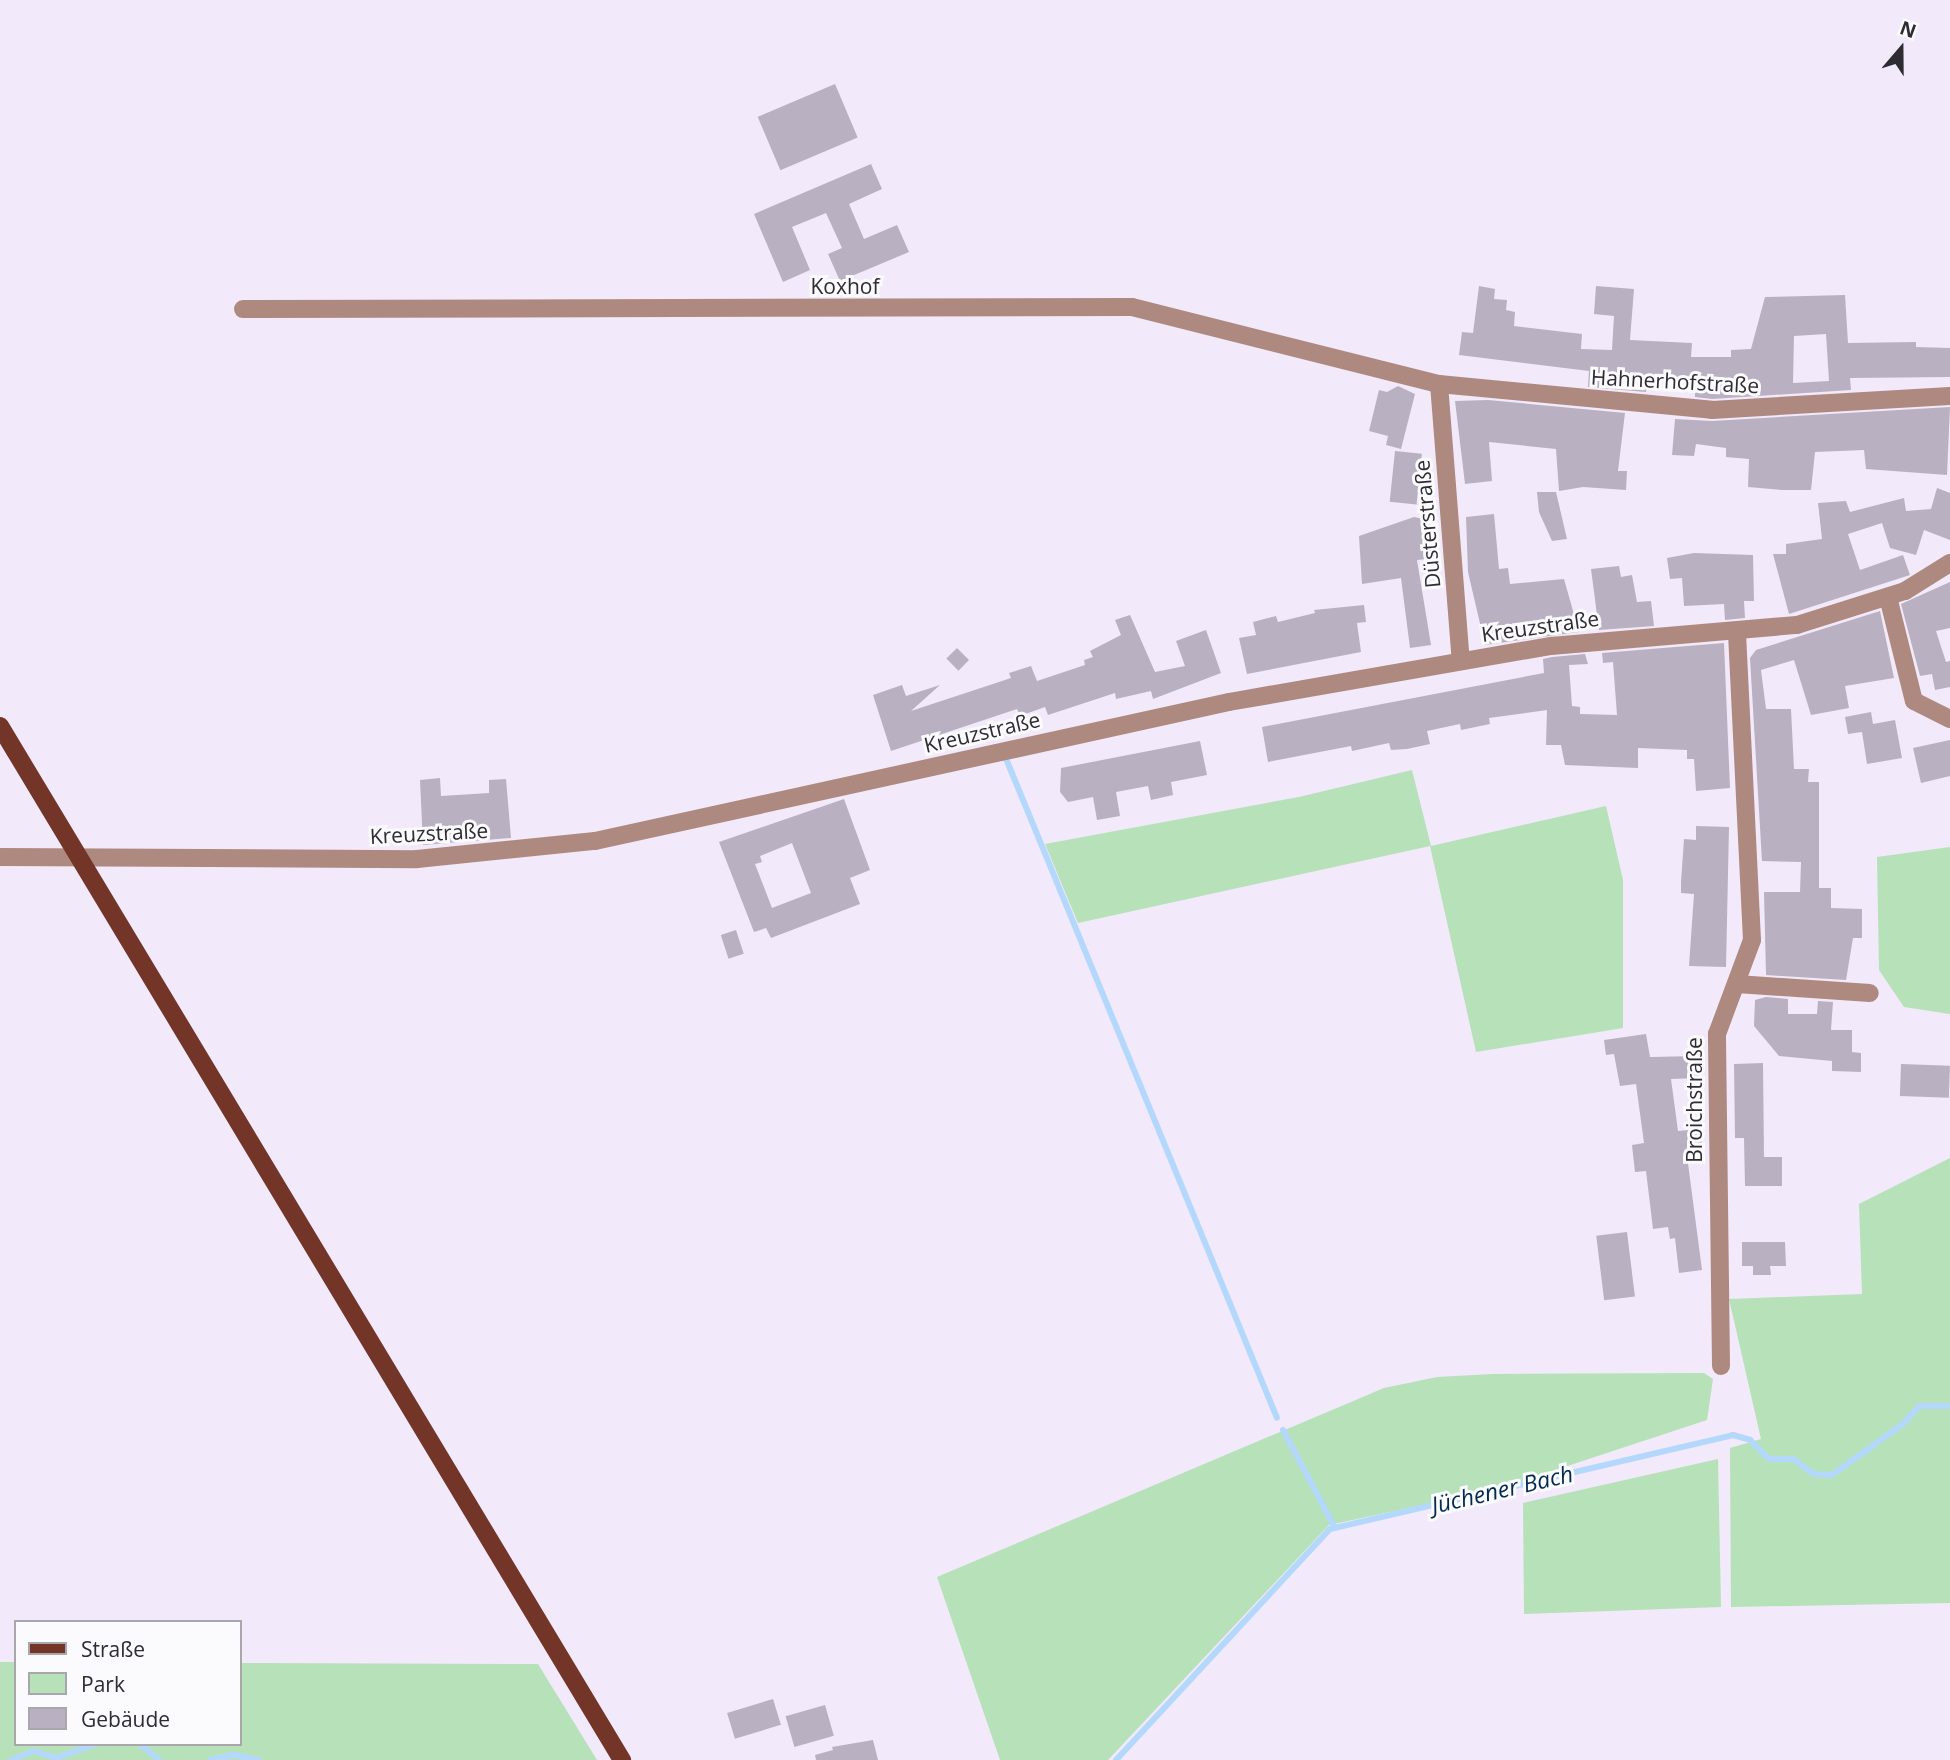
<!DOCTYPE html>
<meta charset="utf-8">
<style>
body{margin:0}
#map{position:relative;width:1950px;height:1760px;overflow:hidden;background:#f2e9fa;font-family:"Open Sans",sans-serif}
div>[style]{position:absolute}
.green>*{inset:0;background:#b6e1b9}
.stream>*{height:6px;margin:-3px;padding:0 3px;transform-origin:3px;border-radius:3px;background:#b4d8fc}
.building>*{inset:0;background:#b9b1c1;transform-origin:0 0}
.minor>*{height:18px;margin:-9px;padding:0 9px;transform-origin:9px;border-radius:9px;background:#ae897f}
.major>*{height:18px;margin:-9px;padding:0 9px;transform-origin:9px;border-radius:9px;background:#723527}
span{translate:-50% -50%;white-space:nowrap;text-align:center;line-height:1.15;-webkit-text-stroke:6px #fbfafd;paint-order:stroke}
.street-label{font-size:21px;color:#2e2b31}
.water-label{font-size:23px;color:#002b4f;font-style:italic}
.legend{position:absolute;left:14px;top:1620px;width:228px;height:126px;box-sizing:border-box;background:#fbfafd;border:2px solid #a9a7ab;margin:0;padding:9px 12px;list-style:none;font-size:21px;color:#2e2b31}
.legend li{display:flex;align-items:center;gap:14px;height:35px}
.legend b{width:35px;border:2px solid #a9a7ab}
.north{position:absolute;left:1866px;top:14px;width:70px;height:70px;-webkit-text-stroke:5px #fbfafd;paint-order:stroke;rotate:20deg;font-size:19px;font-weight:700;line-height:28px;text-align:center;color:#2e2b31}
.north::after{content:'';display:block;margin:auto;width:24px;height:32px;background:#2e2b31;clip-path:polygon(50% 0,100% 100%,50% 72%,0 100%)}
</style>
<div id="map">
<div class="green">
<div style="clip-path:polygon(1412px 770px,1431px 846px,1606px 806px,1623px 880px,1623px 1028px,1476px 1052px,1430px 846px,1078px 923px,1045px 844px,1299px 797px)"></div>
<div style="clip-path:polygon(1950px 847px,1950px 1014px,1904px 1007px,1879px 970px,1877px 857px)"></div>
<div style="clip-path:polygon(1950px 1158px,1950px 1603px,1731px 1607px,1730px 1448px,1761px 1439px,1729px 1299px,1862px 1294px,1859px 1204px)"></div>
<div style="clip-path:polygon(1704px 1373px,1713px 1379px,1707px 1420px,1497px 1489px,1329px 1525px,1108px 1760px,1000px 1760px,937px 1577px,1384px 1388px,1437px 1377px,1493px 1374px)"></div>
<div style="clip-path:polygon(1718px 1459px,1721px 1607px,1524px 1614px,1523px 1503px)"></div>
<div style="clip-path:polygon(0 1662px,16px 1662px,16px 1744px,240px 1744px,240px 1663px,538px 1664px,597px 1760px,0 1760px)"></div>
</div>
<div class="stream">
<div style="left:1007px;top:761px;width:710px;rotate:67.66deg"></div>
<div style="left:1283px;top:1430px;width:111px;rotate:62deg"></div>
<div style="left:140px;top:1744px;width:25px;rotate:40deg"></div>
<div style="left:11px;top:1760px;width:25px;rotate:-21deg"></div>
<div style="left:34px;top:1751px;width:24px;rotate:17deg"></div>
<div style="left:57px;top:1758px;width:40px;rotate:-20.2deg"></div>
<div style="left:210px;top:1760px;width:25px;rotate:-12deg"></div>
<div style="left:234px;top:1755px;width:25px;rotate:11deg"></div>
<div style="left:1116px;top:1760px;width:315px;rotate:-47.2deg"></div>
<div style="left:1330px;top:1529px;width:414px;rotate:-13.1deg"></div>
<div style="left:1733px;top:1435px;width:18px;rotate:16deg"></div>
<div style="left:1750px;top:1440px;width:27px;rotate:45deg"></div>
<div style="left:1769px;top:1459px;width:24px"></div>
<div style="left:1793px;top:1459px;width:26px;rotate:36deg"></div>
<div style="left:1814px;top:1474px;width:18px;rotate:3deg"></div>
<div style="left:1832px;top:1475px;width:87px;rotate:-35.7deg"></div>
<div style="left:1903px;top:1424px;width:24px;rotate:-48deg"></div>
<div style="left:1919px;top:1406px;width:31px"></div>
</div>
<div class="building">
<div style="left:835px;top:84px;width:58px;height:84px;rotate:67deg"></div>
<div style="clip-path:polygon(871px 164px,882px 189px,849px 204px,864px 239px,897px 225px,909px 252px,840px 281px,828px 254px,842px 248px,826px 213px,792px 227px,810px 270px,783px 282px,754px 214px)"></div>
<div style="clip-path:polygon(evenodd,1479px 286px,1495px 289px,1494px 299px,1507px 300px,1506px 310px,1515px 312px,1514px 326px,1582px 334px,1581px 349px,1612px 350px,1614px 316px,1594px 314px,1596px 286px,1634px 289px,1630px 340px,1692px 343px,1691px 357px,1731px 357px,1731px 350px,1751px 349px,1765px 297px,1845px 295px,1848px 343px,1916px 342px,1916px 347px,1950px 348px,1950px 377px,1850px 378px,1851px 390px,1712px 399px,1695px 397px,1695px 378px,1647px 381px,1646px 392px,1588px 387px,1589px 371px,1459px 355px,1462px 332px,1473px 333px,1479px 286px,1826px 334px,1829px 381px,1793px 383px,1794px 336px,1826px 334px)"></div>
<div style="clip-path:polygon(1398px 386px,1415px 394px,1401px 449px,1386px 445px,1388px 436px,1369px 431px,1379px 390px,1387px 392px)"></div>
<div style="clip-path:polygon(1488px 400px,1625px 413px,1618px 471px,1627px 471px,1626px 490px,1583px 487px,1559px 491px,1556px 449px,1489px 442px,1492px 481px,1465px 484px,1455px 401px)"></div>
<div style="clip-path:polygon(1950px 407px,1947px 475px,1866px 469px,1864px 450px,1815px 452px,1811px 490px,1782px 490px,1748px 487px,1749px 459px,1726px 457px,1726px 448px,1696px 444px,1694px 456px,1672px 455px,1675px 419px,1712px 421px)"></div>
<div style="left:1395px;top:451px;width:27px;height:51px;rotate:6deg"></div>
<div style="clip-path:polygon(1937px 488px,1950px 493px,1950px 540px,1924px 530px,1916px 555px,1890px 548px,1882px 523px,1848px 534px,1860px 570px,1903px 555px,1910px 575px,1789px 614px,1773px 554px,1786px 554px,1786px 544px,1822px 539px,1818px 503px,1846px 501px,1850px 512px,1904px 498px,1906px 511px,1931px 509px)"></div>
<div style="clip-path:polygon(1537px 492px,1556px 492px,1567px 539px,1552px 541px,1539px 512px)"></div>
<div style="clip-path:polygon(1494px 514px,1499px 569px,1508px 568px,1510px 584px,1564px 579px,1579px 632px,1485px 645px,1468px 572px,1466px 517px)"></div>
<div style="clip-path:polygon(1414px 517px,1423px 519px,1427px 559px,1417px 560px,1431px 645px,1410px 648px,1401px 578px,1362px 584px,1359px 536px)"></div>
<div style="clip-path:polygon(1694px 553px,1753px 555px,1754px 601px,1744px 601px,1745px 618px,1725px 620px,1724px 604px,1684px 606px,1682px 578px,1670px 579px,1667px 558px)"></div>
<div style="clip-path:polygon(1619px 566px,1621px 577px,1632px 575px,1637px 602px,1651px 601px,1654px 626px,1599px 630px,1591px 569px)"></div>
<div style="clip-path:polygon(1950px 582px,1950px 628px,1936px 631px,1946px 662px,1950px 661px,1950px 687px,1935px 690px,1932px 674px,1920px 676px,1901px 604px)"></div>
<div style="clip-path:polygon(1364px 605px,1366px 622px,1357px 623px,1361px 652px,1247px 674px,1239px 638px,1256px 635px,1253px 622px,1276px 616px,1278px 622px,1315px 613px,1314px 610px)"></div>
<div style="clip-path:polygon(1880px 611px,1894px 678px,1845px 686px,1849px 708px,1811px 715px,1794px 660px,1761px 670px,1766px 709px,1791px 709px,1794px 769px,1809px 769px,1808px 782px,1819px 782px,1819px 888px,1831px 888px,1831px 908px,1862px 909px,1862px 938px,1853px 938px,1846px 980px,1766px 975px,1764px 892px,1800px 892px,1801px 862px,1762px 861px,1750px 658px,1756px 650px)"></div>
<div style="clip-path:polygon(1130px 615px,1155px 672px,1185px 666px,1176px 641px,1206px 630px,1221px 673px,1153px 699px,1151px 691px,1116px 699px,1115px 693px,1048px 715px,1045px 707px,1020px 716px,1017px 709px,891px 751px,873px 695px,902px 685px,906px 696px,940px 685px,911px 711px,1011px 678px,1009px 673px,1031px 666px,1037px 681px,1085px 665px,1084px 660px,1093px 657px,1090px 651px,1121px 635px,1115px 620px)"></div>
<div style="clip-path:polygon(1724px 643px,1730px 788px,1696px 791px,1694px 759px,1687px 759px,1687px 750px,1638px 748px,1638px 768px,1565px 765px,1561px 745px,1546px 745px,1547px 710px,1489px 718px,1490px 724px,1461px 730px,1460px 724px,1427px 731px,1430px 744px,1407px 749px,1391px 750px,1389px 743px,1352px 751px,1351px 746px,1268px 762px,1262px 727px,1544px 673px,1543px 659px,1552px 657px,1585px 654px,1588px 664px,1569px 665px,1572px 706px,1580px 707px,1580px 714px,1617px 715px,1613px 662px,1603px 663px,1602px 653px)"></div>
<div style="left:957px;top:648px;width:17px;height:15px;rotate:45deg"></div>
<div style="clip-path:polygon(1871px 712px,1873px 724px,1895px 720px,1902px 758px,1867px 764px,1862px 732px,1848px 734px,1845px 717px)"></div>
<div style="clip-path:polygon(1950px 740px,1950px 776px,1921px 783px,1913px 748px)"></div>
<div style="clip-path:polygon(1200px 741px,1207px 775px,1171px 782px,1173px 795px,1151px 800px,1148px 786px,1116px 792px,1120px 816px,1097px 820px,1093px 797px,1068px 802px,1060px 792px,1061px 768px)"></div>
<div style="clip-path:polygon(440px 778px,441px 796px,489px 793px,489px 780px,506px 779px,511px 838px,423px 845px,420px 780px)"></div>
<div style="clip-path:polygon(evenodd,844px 799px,870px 870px,850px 878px,860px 904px,771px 938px,766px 928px,754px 932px,719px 842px,844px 799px,792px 843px,811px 893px,772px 908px,755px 864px,762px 862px,760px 856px,792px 843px)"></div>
<div style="clip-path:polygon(1696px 826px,1729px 827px,1726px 967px,1689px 966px,1694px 894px,1681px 893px,1681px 882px,1684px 839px,1696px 840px)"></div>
<div style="left:736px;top:930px;width:25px;height:16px;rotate:72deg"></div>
<div style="clip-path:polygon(1766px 997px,1788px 999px,1788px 1014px,1817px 1014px,1818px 1001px,1833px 1002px,1831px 1030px,1852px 1030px,1852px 1052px,1861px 1053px,1861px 1072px,1832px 1071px,1832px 1061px,1779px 1056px,1754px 1026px,1755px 1000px)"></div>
<div style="clip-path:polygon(1646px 1034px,1650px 1057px,1699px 1056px,1699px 1078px,1671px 1079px,1678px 1131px,1700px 1129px,1703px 1154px,1687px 1156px,1702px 1270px,1679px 1273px,1675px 1238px,1670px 1239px,1668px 1227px,1653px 1229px,1646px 1171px,1635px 1172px,1632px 1145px,1644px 1143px,1636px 1084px,1620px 1086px,1614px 1054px,1606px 1055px,1604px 1040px)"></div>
<div style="clip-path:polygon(1763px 1063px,1764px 1157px,1782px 1157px,1782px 1186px,1745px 1186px,1744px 1138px,1735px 1138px,1734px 1064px)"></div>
<div style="left:1901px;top:1064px;width:49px;height:32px;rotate:2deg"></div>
<div style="left:1627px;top:1232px;width:65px;height:31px;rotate:83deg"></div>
<div style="clip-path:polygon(1742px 1242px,1785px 1242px,1786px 1266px,1770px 1266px,1771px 1275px,1753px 1275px,1753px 1266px,1742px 1266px)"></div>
<div style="left:773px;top:1699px;width:27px;height:48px;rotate:73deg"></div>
<div style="left:825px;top:1705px;width:32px;height:41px;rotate:74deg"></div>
<div style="clip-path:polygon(873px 1740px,878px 1760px,816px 1760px,815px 1755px,833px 1750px,832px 1747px)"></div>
</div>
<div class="minor">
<div style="left:243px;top:309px;width:889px;rotate:-0.13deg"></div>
<div style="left:1132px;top:307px;width:317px;rotate:14.1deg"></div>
<div style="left:1439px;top:384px;width:274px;rotate:5.4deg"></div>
<div style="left:1712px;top:410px;width:238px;rotate:-3.4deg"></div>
<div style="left:1439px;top:384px;width:278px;rotate:85.5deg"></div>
<div style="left:1888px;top:597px;width:107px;rotate:76deg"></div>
<div style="left:1914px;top:701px;width:40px;rotate:26.6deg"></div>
<div style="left:0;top:857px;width:417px;rotate:0.3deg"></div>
<div style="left:417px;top:859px;width:179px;rotate:-5.8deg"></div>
<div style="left:595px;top:841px;width:649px;rotate:-12.37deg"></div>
<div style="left:1229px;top:702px;width:327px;rotate:-9.9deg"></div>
<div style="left:1551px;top:646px;width:247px;rotate:-4.9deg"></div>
<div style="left:1797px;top:625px;width:113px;rotate:-17.5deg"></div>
<div style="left:1905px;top:591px;width:53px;rotate:-31.9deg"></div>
<div style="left:1737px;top:984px;width:133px;rotate:3.9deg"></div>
<div style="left:1721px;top:1366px;width:332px;rotate:-90.7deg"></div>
<div style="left:1717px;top:1034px;width:100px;rotate:-69.6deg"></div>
<div style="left:1752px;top:940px;width:307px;rotate:-92.8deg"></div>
</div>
<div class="major">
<div style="left:0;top:726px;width:1207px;rotate:58.97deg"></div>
</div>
<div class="street-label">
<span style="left:845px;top:286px">Koxhof</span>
<span style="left:1675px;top:381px;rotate:3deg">Hahnerhofstraße</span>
<span style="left:1427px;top:524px;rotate:-95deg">Düsterstraße</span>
<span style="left:1540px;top:626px;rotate:-8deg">Kreuzstraße</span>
<span style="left:982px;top:732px;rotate:-13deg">Kreuzstraße</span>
<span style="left:429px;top:833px;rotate:-3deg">Kreuzstraße</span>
<span style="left:1694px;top:1100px;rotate:-90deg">Broichstraße</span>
</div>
<div class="water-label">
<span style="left:1502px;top:1489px;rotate:-13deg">Jüchener Bach</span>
</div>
<ul class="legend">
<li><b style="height:9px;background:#723527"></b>Straße</li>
<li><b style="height:19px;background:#b6e1b9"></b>Park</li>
<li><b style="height:19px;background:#b9b1c1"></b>Gebäude</li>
</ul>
<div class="north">N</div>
</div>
